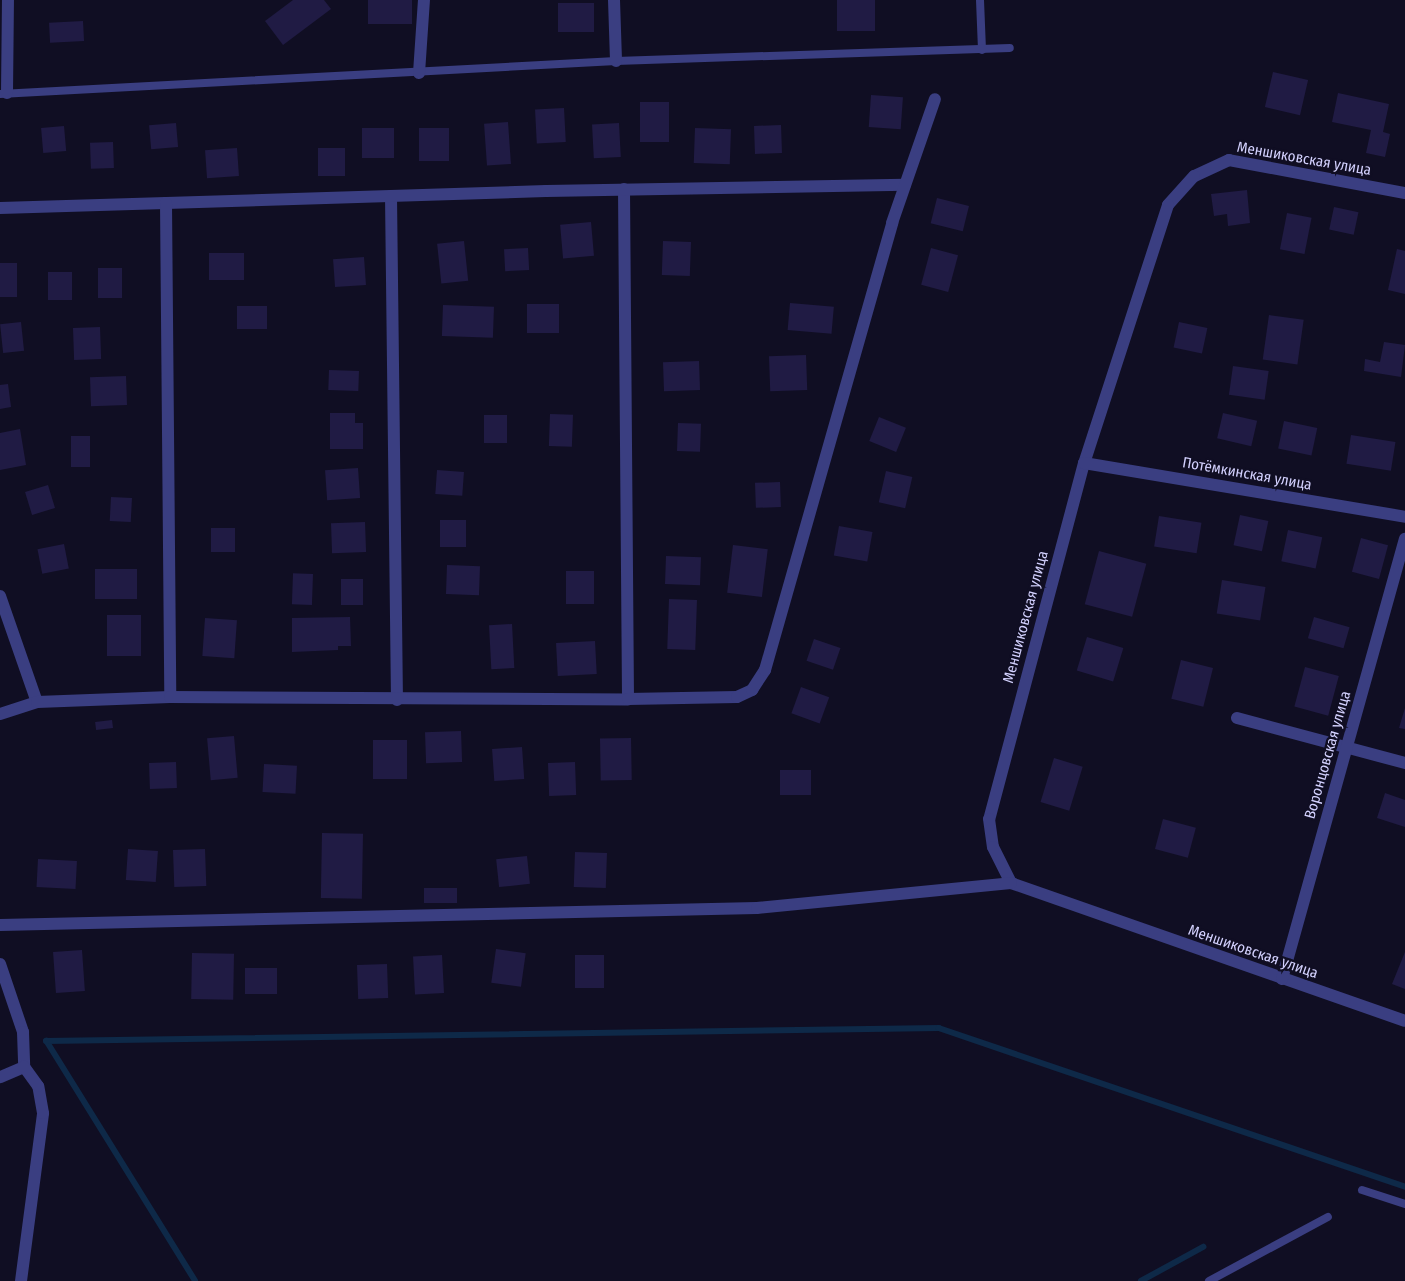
<!DOCTYPE html>
<meta charset="utf-8">
<style>
body{margin:0}
#map{position:relative;width:1405px;height:1281px;overflow:hidden;background:#100e23;font-family:"Fira Sans Condensed",sans-serif}
div>[style]{position:absolute}
.stream>*{height:5.5px;margin:-2.75px;padding:0 2.75px;transform-origin:2.75px;border-radius:2.75px;background:#0e2948}
.building>*{inset:0;background:#201b44;transform-origin:0 0}
.lane>*{height:8px;margin:-4px;padding:0 4px;transform-origin:4px;border-radius:4px;background:#3a3e81}
.street>*{height:12px;margin:-6px;padding:0 6px;transform-origin:6px;border-radius:6px;background:#3a3e81}
span{translate:-50% -50%;white-space:nowrap;text-align:center;line-height:1.15;-webkit-text-stroke:4.5px #100e23;paint-order:stroke}
.street-label{font-size:15px;color:#d3d1fe}
</style>
<div id="map">
<div class="stream">
<div style="left:195px;top:1281px;width:282px;rotate:-121.8deg"></div>
<div style="left:46px;top:1041px;width:893px;rotate:-0.83deg"></div>
<div style="left:939px;top:1028px;width:492px;rotate:18.8deg"></div>
<div style="left:1141px;top:1281px;width:71px;rotate:-28.7deg"></div>
</div>
<div class="building">
<div style="clip-path:polygon(293px 0,324px 0,331px 9px,283px 45px,265px 21px)"></div>
<div style="left:368px;top:0;width:44px;height:24px"></div>
<div style="left:837px;top:0;width:38px;height:31px"></div>
<div style="left:594px;top:3px;width:29px;height:36px;rotate:90deg"></div>
<div style="left:83px;top:21px;width:20px;height:34px;rotate:87deg"></div>
<div style="left:1273px;top:72px;width:36px;height:36px;rotate:13deg"></div>
<div style="clip-path:polygon(1338px 93px,1389px 104px,1383px 132px,1390px 134px,1385px 157px,1366px 153px,1371px 130px,1332px 122px)"></div>
<div style="left:871px;top:95px;width:32px;height:32px;rotate:4deg"></div>
<div style="left:640px;top:102px;width:29px;height:40px"></div>
<div style="left:564px;top:108px;width:34px;height:29px;rotate:87deg"></div>
<div style="left:508px;top:122px;width:42px;height:24px;rotate:86deg"></div>
<div style="left:176px;top:123px;width:24px;height:27px;rotate:85deg"></div>
<div style="left:619px;top:123px;width:34px;height:27px;rotate:87deg"></div>
<div style="left:781px;top:125px;width:28px;height:27px;rotate:88deg"></div>
<div style="left:64px;top:126px;width:25px;height:23px;rotate:85deg"></div>
<div style="left:394px;top:128px;width:30px;height:32px;rotate:90deg"></div>
<div style="left:419px;top:128px;width:30px;height:33px"></div>
<div style="left:695px;top:128px;width:36px;height:35px;rotate:2deg"></div>
<div style="left:113px;top:142px;width:26px;height:23px;rotate:88deg"></div>
<div style="left:237px;top:148px;width:28px;height:32px;rotate:86deg"></div>
<div style="left:318px;top:148px;width:27px;height:28px"></div>
<div style="clip-path:polygon(1247px 190px,1250px 223px,1228px 226px,1227px 214px,1214px 216px,1211px 194px)"></div>
<div style="left:937px;top:198px;width:33px;height:26px;rotate:14deg"></div>
<div style="left:1334px;top:207px;width:25px;height:23px;rotate:12deg"></div>
<div style="left:1287px;top:213px;width:25px;height:37px;rotate:11deg"></div>
<div style="left:591px;top:222px;width:34px;height:31px;rotate:85deg"></div>
<div style="left:464px;top:241px;width:40px;height:27px;rotate:84deg"></div>
<div style="left:663px;top:241px;width:28px;height:34px;rotate:2deg"></div>
<div style="left:528px;top:248px;width:22px;height:24px;rotate:87deg"></div>
<div style="left:931px;top:248px;width:28px;height:38px;rotate:15deg"></div>
<div style="clip-path:polygon(1397px 249px,1405px 251px,1405px 294px,1388px 290px)"></div>
<div style="left:209px;top:253px;width:35px;height:27px"></div>
<div style="left:364px;top:257px;width:28px;height:31px;rotate:86deg"></div>
<div style="left:0;top:263px;width:17px;height:34px"></div>
<div style="left:98px;top:268px;width:24px;height:30px"></div>
<div style="left:48px;top:272px;width:24px;height:28px"></div>
<div style="left:790px;top:303px;width:44px;height:27px;rotate:5deg"></div>
<div style="left:527px;top:304px;width:32px;height:29px"></div>
<div style="left:443px;top:305px;width:51px;height:31px;rotate:2deg"></div>
<div style="left:237px;top:306px;width:30px;height:23px"></div>
<div style="left:1269px;top:315px;width:35px;height:45px;rotate:8deg"></div>
<div style="left:21px;top:322px;width:29px;height:21px;rotate:84deg"></div>
<div style="left:1179px;top:322px;width:29px;height:26px;rotate:12deg"></div>
<div style="left:100px;top:327px;width:32px;height:27px;rotate:88deg"></div>
<div style="clip-path:polygon(1384px 342px,1405px 345px,1401px 377px,1364px 371px,1365px 359px,1380px 362px)"></div>
<div style="left:806px;top:355px;width:35px;height:37px;rotate:88deg"></div>
<div style="left:699px;top:361px;width:29px;height:36px;rotate:88deg"></div>
<div style="left:1233px;top:366px;width:36px;height:29px;rotate:8deg"></div>
<div style="left:329px;top:370px;width:30px;height:20px;rotate:2deg"></div>
<div style="left:126px;top:376px;width:29px;height:36px;rotate:88deg"></div>
<div style="clip-path:polygon(8px 384px,11px 407px,0 409px,0 385px)"></div>
<div style="clip-path:polygon(330px 413px,355px 413px,355px 423px,363px 423px,363px 449px,330px 449px)"></div>
<div style="left:1223px;top:413px;width:35px;height:26px;rotate:13deg"></div>
<div style="left:550px;top:414px;width:23px;height:32px;rotate:2deg"></div>
<div style="left:484px;top:415px;width:23px;height:28px"></div>
<div style="left:879px;top:417px;width:29px;height:26px;rotate:22deg"></div>
<div style="left:1284px;top:421px;width:34px;height:28px;rotate:12deg"></div>
<div style="left:678px;top:423px;width:23px;height:28px;rotate:2deg"></div>
<div style="clip-path:polygon(20px 429px,26px 465px,0 470px,0 433px)"></div>
<div style="left:1351px;top:435px;width:45px;height:29px;rotate:9deg"></div>
<div style="left:71px;top:436px;width:19px;height:31px"></div>
<div style="left:358px;top:468px;width:30px;height:33px;rotate:86deg"></div>
<div style="left:437px;top:470px;width:27px;height:24px;rotate:4deg"></div>
<div style="left:886px;top:471px;width:27px;height:32px;rotate:13deg"></div>
<div style="left:780px;top:482px;width:25px;height:25px;rotate:88deg"></div>
<div style="left:48px;top:485px;width:24px;height:24px;rotate:73deg"></div>
<div style="left:111px;top:497px;width:21px;height:24px;rotate:3deg"></div>
<div style="left:1240px;top:515px;width:29px;height:31px;rotate:12deg"></div>
<div style="left:1159px;top:516px;width:43px;height:31px;rotate:9deg"></div>
<div style="left:440px;top:520px;width:26px;height:27px"></div>
<div style="left:365px;top:522px;width:30px;height:34px;rotate:88deg"></div>
<div style="left:839px;top:526px;width:34px;height:30px;rotate:10deg"></div>
<div style="left:211px;top:528px;width:24px;height:24px"></div>
<div style="left:1288px;top:530px;width:35px;height:32px;rotate:12deg"></div>
<div style="left:1361px;top:538px;width:28px;height:35px;rotate:15deg"></div>
<div style="left:64px;top:544px;width:25px;height:27px;rotate:79deg"></div>
<div style="left:733px;top:545px;width:35px;height:48px;rotate:7deg"></div>
<div style="left:1099px;top:551px;width:49px;height:55px;rotate:15deg"></div>
<div style="left:666px;top:556px;width:35px;height:28px;rotate:2deg"></div>
<div style="left:447px;top:565px;width:33px;height:29px;rotate:2deg"></div>
<div style="left:137px;top:569px;width:30px;height:42px;rotate:90deg"></div>
<div style="left:566px;top:571px;width:28px;height:33px"></div>
<div style="left:313px;top:574px;width:31px;height:20px;rotate:92deg"></div>
<div style="left:341px;top:579px;width:22px;height:26px"></div>
<div style="left:1222px;top:580px;width:44px;height:34px;rotate:9deg"></div>
<div style="left:669px;top:599px;width:28px;height:50px;rotate:2deg"></div>
<div style="left:107px;top:615px;width:34px;height:41px"></div>
<div style="clip-path:polygon(350px 617px,351px 646px,338px 646px,338px 650px,292px 652px,292px 618px)"></div>
<div style="left:1314px;top:617px;width:37px;height:22px;rotate:16deg"></div>
<div style="left:205px;top:618px;width:32px;height:38px;rotate:4deg"></div>
<div style="left:512px;top:624px;width:44px;height:23px;rotate:87deg"></div>
<div style="left:1087px;top:637px;width:38px;height:35px;rotate:17deg"></div>
<div style="left:814px;top:639px;width:28px;height:23px;rotate:19deg"></div>
<div style="left:595px;top:641px;width:33px;height:39px;rotate:87deg"></div>
<div style="left:1181px;top:660px;width:33px;height:40px;rotate:14deg"></div>
<div style="left:1305px;top:667px;width:35px;height:41px;rotate:15deg"></div>
<div style="left:801px;top:687px;width:30px;height:28px;rotate:20deg"></div>
<div style="clip-path:polygon(1405px 708px,1405px 729px,1399px 728px)"></div>
<div style="left:112px;top:720px;width:8px;height:17px;rotate:83deg"></div>
<div style="left:461px;top:731px;width:31px;height:36px;rotate:88deg"></div>
<div style="left:234px;top:736px;width:42px;height:27px;rotate:85deg"></div>
<div style="left:631px;top:738px;width:42px;height:31px;rotate:89deg"></div>
<div style="left:373px;top:740px;width:34px;height:39px"></div>
<div style="left:522px;top:747px;width:32px;height:30px;rotate:86deg"></div>
<div style="left:1054px;top:758px;width:30px;height:46px;rotate:17deg"></div>
<div style="left:176px;top:762px;width:26px;height:27px;rotate:88deg"></div>
<div style="left:575px;top:762px;width:33px;height:27px;rotate:88deg"></div>
<div style="left:264px;top:764px;width:33px;height:28px;rotate:3deg"></div>
<div style="left:780px;top:770px;width:31px;height:25px"></div>
<div style="clip-path:polygon(1385px 793px,1405px 800px,1405px 827px,1377px 818px)"></div>
<div style="left:1163px;top:819px;width:34px;height:31px;rotate:15deg"></div>
<div style="left:322px;top:833px;width:41px;height:65px;rotate:1deg"></div>
<div style="left:128px;top:849px;width:30px;height:31px;rotate:4deg"></div>
<div style="left:205px;top:849px;width:37px;height:32px;rotate:88deg"></div>
<div style="left:575px;top:852px;width:32px;height:35px;rotate:2deg"></div>
<div style="left:527px;top:856px;width:28px;height:31px;rotate:84deg"></div>
<div style="left:38px;top:859px;width:39px;height:28px;rotate:3deg"></div>
<div style="left:424px;top:888px;width:33px;height:15px"></div>
<div style="left:496px;top:949px;width:30px;height:34px;rotate:8deg"></div>
<div style="left:82px;top:950px;width:41px;height:29px;rotate:86deg"></div>
<div style="clip-path:polygon(1405px 952px,1405px 989px,1392px 984px)"></div>
<div style="left:192px;top:953px;width:42px;height:46px;rotate:1deg"></div>
<div style="left:442px;top:955px;width:38px;height:29px;rotate:87deg"></div>
<div style="left:575px;top:955px;width:29px;height:33px"></div>
<div style="left:387px;top:964px;width:34px;height:30px;rotate:88deg"></div>
<div style="left:245px;top:968px;width:32px;height:26px"></div>
</div>
<div class="lane">
<div style="left:980px;top:0;width:50px;rotate:87.7deg"></div>
<div style="left:0;top:94px;width:617px;rotate:-3.07deg"></div>
<div style="left:616px;top:61px;width:394px;rotate:-1.9deg"></div>
<div style="left:1362px;top:1190px;width:45px;rotate:18deg"></div>
<div style="left:1209px;top:1281px;width:135px;rotate:-28.3deg"></div>
</div>
<div class="street">
<div style="left:614px;top:0;width:61px;rotate:88.1deg"></div>
<div style="left:419px;top:73px;width:73px;rotate:-86.1deg"></div>
<div style="left:7px;top:93px;width:93px;rotate:-89.4deg"></div>
<div style="left:624px;top:189px;width:510px;rotate:89.55deg"></div>
<div style="left:1405px;top:193px;width:179px;rotate:-169.4deg"></div>
<div style="left:1229px;top:160px;width:38px;rotate:155deg"></div>
<div style="left:1194px;top:176px;width:39px;rotate:132deg"></div>
<div style="left:1168px;top:205px;width:271px;rotate:108deg"></div>
<div style="left:1084px;top:463px;width:368px;rotate:104.9deg"></div>
<div style="left:989px;top:819px;width:28px;rotate:82deg"></div>
<div style="left:993px;top:847px;width:40px;rotate:63.4deg"></div>
<div style="left:1011px;top:883px;width:417px;rotate:19.3deg"></div>
<div style="left:391px;top:196px;width:504px;rotate:89.32deg"></div>
<div style="left:166px;top:203px;width:380px;rotate:-1.8deg"></div>
<div style="left:546px;top:191px;width:359px;rotate:-1deg"></div>
<div style="left:0;top:208px;width:166px;rotate:-1.7deg"></div>
<div style="left:166px;top:203px;width:494px;rotate:89.5deg"></div>
<div style="left:1084px;top:463px;width:326px;rotate:9.5deg"></div>
<div style="left:0;top:596px;width:112px;rotate:70.8deg"></div>
<div style="left:0;top:714px;width:39px;rotate:-18deg"></div>
<div style="left:37px;top:702px;width:133px;rotate:-2.2deg"></div>
<div style="left:170px;top:697px;width:458px;rotate:0.3deg"></div>
<div style="left:628px;top:699px;width:109px;rotate:-1.1deg"></div>
<div style="left:737px;top:697px;width:17px;rotate:-25deg"></div>
<div style="left:752px;top:690px;width:24px;rotate:-57deg"></div>
<div style="left:765px;top:670px;width:465px;rotate:-74.1deg"></div>
<div style="left:892px;top:223px;width:131px;rotate:-70.9deg"></div>
<div style="left:1237px;top:718px;width:174px;rotate:15deg"></div>
<div style="left:0;top:925px;width:757px;rotate:-1.29deg"></div>
<div style="left:757px;top:908px;width:255px;rotate:-5.6deg"></div>
<div style="left:0;top:964px;width:72px;rotate:71.3deg"></div>
<div style="left:23px;top:1032px;width:35px;rotate:88deg"></div>
<div style="left:24px;top:1067px;width:26px;rotate:157deg"></div>
<div style="left:1282px;top:979px;width:457px;rotate:-74.4deg"></div>
<div style="left:21px;top:1281px;width:169px;rotate:-82.5deg"></div>
<div style="left:43px;top:1113px;width:27px;rotate:-100deg"></div>
<div style="left:38px;top:1086px;width:24px;rotate:-126deg"></div>
</div>
<div class="street-label">
<span style="left:1304px;top:159px;rotate:10deg">Меншиковская улица</span>
<span style="left:1247px;top:474px;rotate:10deg">Потёмкинская улица</span>
<span style="left:1026px;top:617px;rotate:-75deg">Меншиковская улица</span>
<span style="left:1328px;top:755px;rotate:-74deg">Воронцовская улица</span>
<span style="left:1253px;top:952px;rotate:19deg">Меншиковская улица</span>
</div>
</div>
